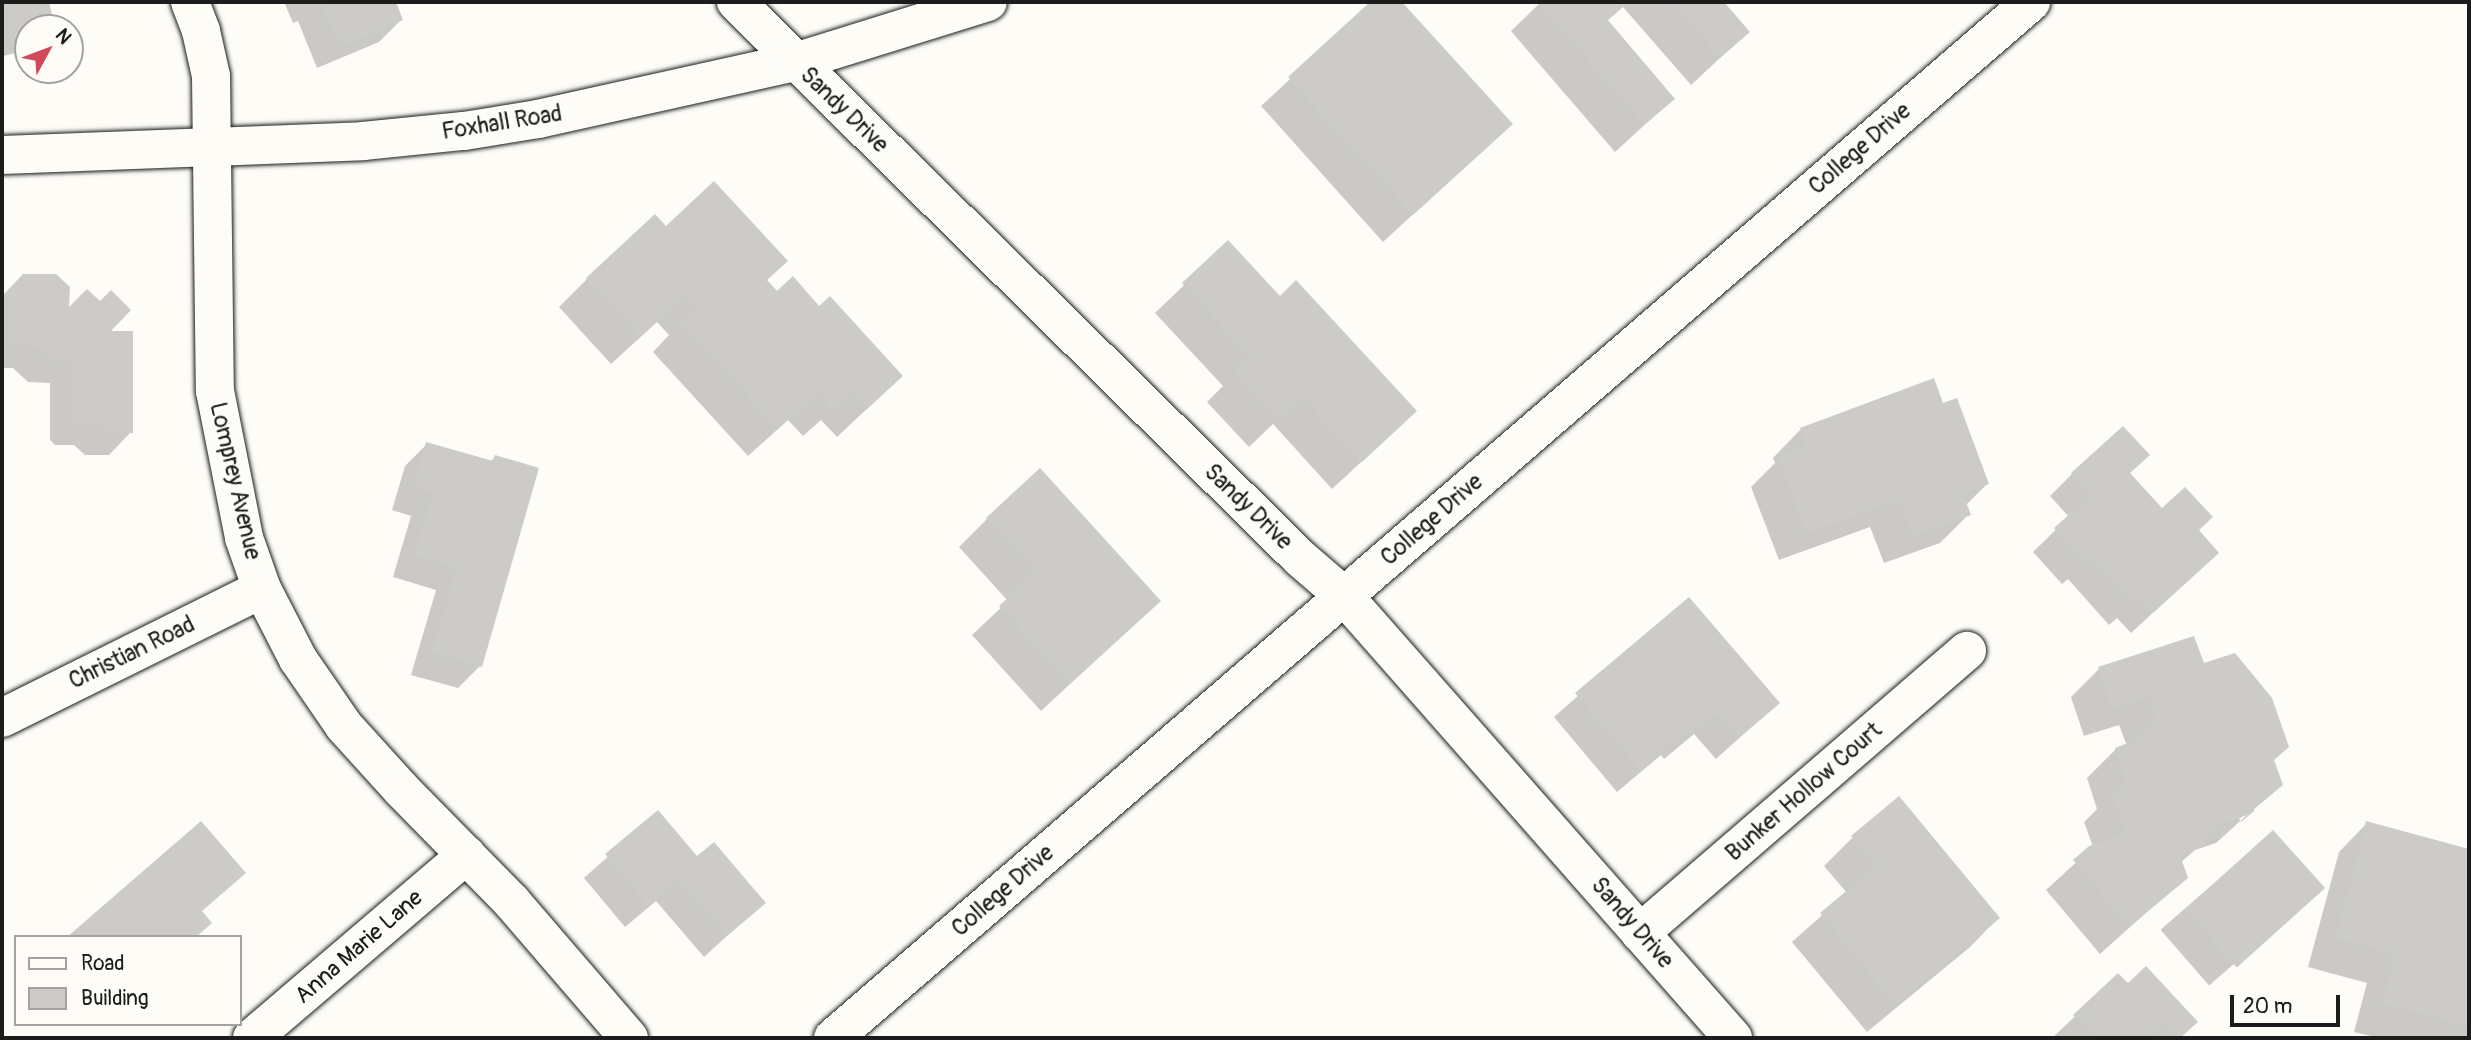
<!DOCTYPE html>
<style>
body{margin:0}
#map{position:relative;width:2471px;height:1040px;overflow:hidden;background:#fdfcf7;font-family:Pangolin,sans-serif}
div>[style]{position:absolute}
.shadow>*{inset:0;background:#0003;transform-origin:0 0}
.building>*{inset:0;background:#cccbc8;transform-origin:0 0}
.roads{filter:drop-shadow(0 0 2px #1c1c1c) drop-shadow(0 0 2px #1c1c1c)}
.street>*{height:38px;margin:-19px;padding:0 19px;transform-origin:19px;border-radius:19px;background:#fdfcf7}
span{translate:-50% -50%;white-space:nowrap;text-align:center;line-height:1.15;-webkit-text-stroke:7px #fdfcf7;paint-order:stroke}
.street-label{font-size:23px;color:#1c1c1c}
.frame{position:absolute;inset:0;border:4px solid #1c1c1c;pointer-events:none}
.legend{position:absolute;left:14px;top:935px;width:228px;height:91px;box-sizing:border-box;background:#fdfcf7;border:2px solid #a3a29f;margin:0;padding:9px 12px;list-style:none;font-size:21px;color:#1c1c1c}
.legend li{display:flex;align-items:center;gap:14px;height:35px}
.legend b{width:35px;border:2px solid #a3a29f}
.north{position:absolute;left:14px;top:14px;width:70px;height:70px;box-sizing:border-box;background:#fdfcf7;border:2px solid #a3a29f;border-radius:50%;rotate:49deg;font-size:19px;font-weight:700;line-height:28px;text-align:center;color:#1c1c1c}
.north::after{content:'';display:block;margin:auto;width:24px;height:32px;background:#d1495b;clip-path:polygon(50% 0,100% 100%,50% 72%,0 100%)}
.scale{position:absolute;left:2230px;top:995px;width:110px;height:32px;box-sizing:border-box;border:4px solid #1c1c1c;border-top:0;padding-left:9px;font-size:21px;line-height:24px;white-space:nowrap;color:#1c1c1c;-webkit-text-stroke:5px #fdfcf7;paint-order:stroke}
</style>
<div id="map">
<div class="shadow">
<div style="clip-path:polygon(2px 2px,47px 2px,53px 27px,28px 28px,28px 50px,3px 56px,2px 63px)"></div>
<div style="clip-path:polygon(284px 2px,394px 2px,401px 20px,379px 42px,317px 68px,298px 21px,293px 23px)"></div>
<div style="clip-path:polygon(1373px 2px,1400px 2px,1511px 124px,1383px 242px,1261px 106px)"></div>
<div style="clip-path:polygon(1541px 2px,1721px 2px,1748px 32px,1691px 85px,1623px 7px,1607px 21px,1673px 99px,1615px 152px,1511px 31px)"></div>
<div style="clip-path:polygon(666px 228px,765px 281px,872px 404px,837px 437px,821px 420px,803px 436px,788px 420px,748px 456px,653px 352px,669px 335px,657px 322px,611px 364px,559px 307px,587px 279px)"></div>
<div style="clip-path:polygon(1228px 243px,1386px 439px,1332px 489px,1273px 424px,1249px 447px,1207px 402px,1223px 386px,1155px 313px)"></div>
<div style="clip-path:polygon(2px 295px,68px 311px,106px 333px,131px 432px,109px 455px,85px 455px,74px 445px,55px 445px,50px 440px,50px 383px,28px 382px,13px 368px,2px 368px)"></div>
<div style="clip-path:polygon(1942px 406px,1987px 484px,1965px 506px,1969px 514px,1940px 543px,1884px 563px,1870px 527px,1779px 560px,1751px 487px,1775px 463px,1773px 458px,1801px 429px)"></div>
<div style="clip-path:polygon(427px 444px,490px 462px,495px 457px,480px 666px,458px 688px,411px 675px,436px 590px,393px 577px,411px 516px,392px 510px,405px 466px)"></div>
<div style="clip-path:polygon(2072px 474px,2128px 474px,2162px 511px,2197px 531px,2194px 575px,2131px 633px,2117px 618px,2109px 625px,2068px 579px,2062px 584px,2033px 552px,2069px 517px,2050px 496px)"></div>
<div style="clip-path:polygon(987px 519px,1159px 601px,1041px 711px,972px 635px,1008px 601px,959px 547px)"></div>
<div style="clip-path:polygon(1688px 599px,1778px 703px,1716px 759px,1694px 734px,1664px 759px,1661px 755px,1617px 792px,1554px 717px)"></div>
<div style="clip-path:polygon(evenodd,2202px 666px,2272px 761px,2281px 784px,2216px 843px,2195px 850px,2181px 862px,2186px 877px,2100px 954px,2046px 890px,2093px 847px,2084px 822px,2097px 809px,2087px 778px,2116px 749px,2127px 746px,2119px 725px,2084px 736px,2071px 697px,2099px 669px,2202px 666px,2254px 807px,2254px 811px,2241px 822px,2239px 819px,2254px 807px)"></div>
<div style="clip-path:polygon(658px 812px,697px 858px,763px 903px,704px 957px,656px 901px,625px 927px,584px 878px)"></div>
<div style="clip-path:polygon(2367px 823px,2469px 851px,2469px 1038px,2379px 1038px,2354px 1032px,2367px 983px,2308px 967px,2339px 852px)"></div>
<div style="left:2273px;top:832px;width:74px;height:149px;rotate:49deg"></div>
<div style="clip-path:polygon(1852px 838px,1998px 918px,1970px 947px,1867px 1032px,1792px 942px,1847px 893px,1824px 866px)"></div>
<div style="clip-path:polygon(2118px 976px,2127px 986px,2195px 1022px,2179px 1038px,2052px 1038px)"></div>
</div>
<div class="building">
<div style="clip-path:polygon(2px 2px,49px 2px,55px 28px,28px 28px,28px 34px,2px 40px)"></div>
<div style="clip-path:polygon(321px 2px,396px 2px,403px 20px,340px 47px)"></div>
<div style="clip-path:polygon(1370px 2px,1402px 2px,1513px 124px,1413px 215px,1288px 77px)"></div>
<div style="clip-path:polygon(1538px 2px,1628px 2px,1607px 19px,1675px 99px,1644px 125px)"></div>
<div style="clip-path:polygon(1672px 2px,1724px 2px,1750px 32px,1720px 58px)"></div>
<div style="clip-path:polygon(714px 181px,788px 261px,767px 280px,777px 291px,793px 276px,819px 306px,830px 296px,903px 376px,866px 410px,850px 393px,832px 409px,817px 393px,778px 429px,680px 322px,697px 306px,686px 295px,640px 337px,586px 278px,655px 214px,666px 226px)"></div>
<div style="clip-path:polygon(1228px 240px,1280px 296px,1296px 280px,1417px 411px,1362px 462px,1302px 397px,1278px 420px,1234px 372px,1250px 357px,1182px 283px)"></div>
<div style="clip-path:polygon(23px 274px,56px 274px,70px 287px,69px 307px,87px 289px,100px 301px,111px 290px,131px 310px,111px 331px,133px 331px,133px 433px,107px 433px,97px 423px,78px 423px,72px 417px,72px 361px,51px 360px,36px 346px,2px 346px,2px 292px,4px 294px)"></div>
<div style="clip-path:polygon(1934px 378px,1943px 403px,1957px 398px,1989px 484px,1963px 494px,1971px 515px,1913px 536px,1899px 500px,1807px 533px,1778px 457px,1807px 446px,1800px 428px)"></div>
<div style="clip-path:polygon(2123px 426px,2150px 455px,2130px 473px,2162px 508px,2185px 487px,2213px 517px,2199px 530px,2219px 553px,2154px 612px,2140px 597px,2133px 604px,2091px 558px,2085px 563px,2054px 528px,2091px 495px,2071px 473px)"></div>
<div style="clip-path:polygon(426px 442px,493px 461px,495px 455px,539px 468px,482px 667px,432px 652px,457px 568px,415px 555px,433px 493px,413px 487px)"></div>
<div style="clip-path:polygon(1040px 468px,1161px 601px,1070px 684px,999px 606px,1036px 572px,986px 518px)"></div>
<div style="clip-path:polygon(1689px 597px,1780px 703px,1739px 738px,1717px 713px,1687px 738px,1684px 734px,1641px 771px,1575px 693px)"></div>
<div style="clip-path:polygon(2194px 636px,2204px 663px,2235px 653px,2272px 698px,2289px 747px,2274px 760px,2283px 785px,2247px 815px,2226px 822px,2192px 851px,2180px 855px,2188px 878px,2129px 927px,2073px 860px,2089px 846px,2126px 834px,2111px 792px,2125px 780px,2115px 748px,2128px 743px,2156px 720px,2148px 697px,2113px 709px,2098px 667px)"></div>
<div style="clip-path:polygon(1899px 796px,2000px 918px,1896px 1005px,1820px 913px,1876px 866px,1851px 836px)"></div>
<div style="clip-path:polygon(658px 810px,697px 856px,714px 842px,766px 903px,727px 936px,679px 880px,648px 906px,605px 854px)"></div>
<div style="clip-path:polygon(201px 821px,246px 873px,202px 911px,212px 923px,196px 937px,67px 937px)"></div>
<div style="clip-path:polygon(2366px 821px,2469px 849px,2469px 1027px,2382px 1003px,2395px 954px,2336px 938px)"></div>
<div style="left:2273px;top:830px;width:78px;height:119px;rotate:48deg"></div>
<div style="clip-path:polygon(2146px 966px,2198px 1022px,2180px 1038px,2165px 1022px,2147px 1038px,2094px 1038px,2073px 1015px,2118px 973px,2128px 983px)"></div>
</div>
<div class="roads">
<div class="street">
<div style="left:190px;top:2px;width:31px;rotate:69deg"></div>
<div style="left:201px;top:31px;width:46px;rotate:77.5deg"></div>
<div style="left:211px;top:76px;width:315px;rotate:89.3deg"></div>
<div style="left:215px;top:391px;width:150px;rotate:78.8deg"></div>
<div style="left:244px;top:538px;width:54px;rotate:70.6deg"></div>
<div style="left:262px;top:589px;width:79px;rotate:62.8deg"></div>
<div style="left:298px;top:659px;width:81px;rotate:55.5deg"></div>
<div style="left:344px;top:726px;width:86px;rotate:47.8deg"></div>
<div style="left:402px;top:790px;width:156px;rotate:45.5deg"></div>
<div style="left:511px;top:901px;width:181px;rotate:49.3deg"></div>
<div style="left:736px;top:2px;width:792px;rotate:44.59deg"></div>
<div style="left:1300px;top:558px;width:58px;rotate:40.8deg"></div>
<div style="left:1344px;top:596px;width:589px;rotate:48.65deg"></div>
<div style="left:2px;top:155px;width:361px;rotate:-2.2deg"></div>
<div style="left:363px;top:141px;width:101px;rotate:-5.7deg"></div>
<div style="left:464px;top:131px;width:75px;rotate:-9.2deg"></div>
<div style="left:538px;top:119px;width:263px;rotate:-12.5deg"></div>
<div style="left:795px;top:62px;width:202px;rotate:-17.3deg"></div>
<div style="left:2px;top:718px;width:290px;rotate:-26.4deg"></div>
<div style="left:1640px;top:933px;width:432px;rotate:-40.8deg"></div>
<div style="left:252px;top:1038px;width:282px;rotate:-40.5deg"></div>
<div style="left:833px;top:1038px;width:1584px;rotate:-40.85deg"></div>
</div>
</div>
<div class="street-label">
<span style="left:844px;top:110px;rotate:44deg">Sandy Drive</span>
<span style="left:502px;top:123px;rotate:-9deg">Foxhall Road</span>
<span style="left:1860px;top:149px;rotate:-41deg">College Drive</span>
<span style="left:235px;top:481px;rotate:77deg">Lomprey Avenue</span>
<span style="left:1248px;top:507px;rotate:44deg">Sandy Drive</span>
<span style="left:1432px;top:520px;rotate:-41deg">College Drive</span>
<span style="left:132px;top:653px;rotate:-26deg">Christian Road</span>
<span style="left:1804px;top:792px;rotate:-41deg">Bunker Hollow Court</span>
<span style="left:1003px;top:891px;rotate:-41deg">College Drive</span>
<span style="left:1632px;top:923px;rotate:49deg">Sandy Drive</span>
<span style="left:359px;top:947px;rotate:-41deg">Anna Marie Lane</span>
</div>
<div class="frame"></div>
<ul class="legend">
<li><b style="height:9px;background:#fdfcf7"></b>Road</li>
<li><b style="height:19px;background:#cccbc8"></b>Building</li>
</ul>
<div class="north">N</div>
<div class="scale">20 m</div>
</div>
